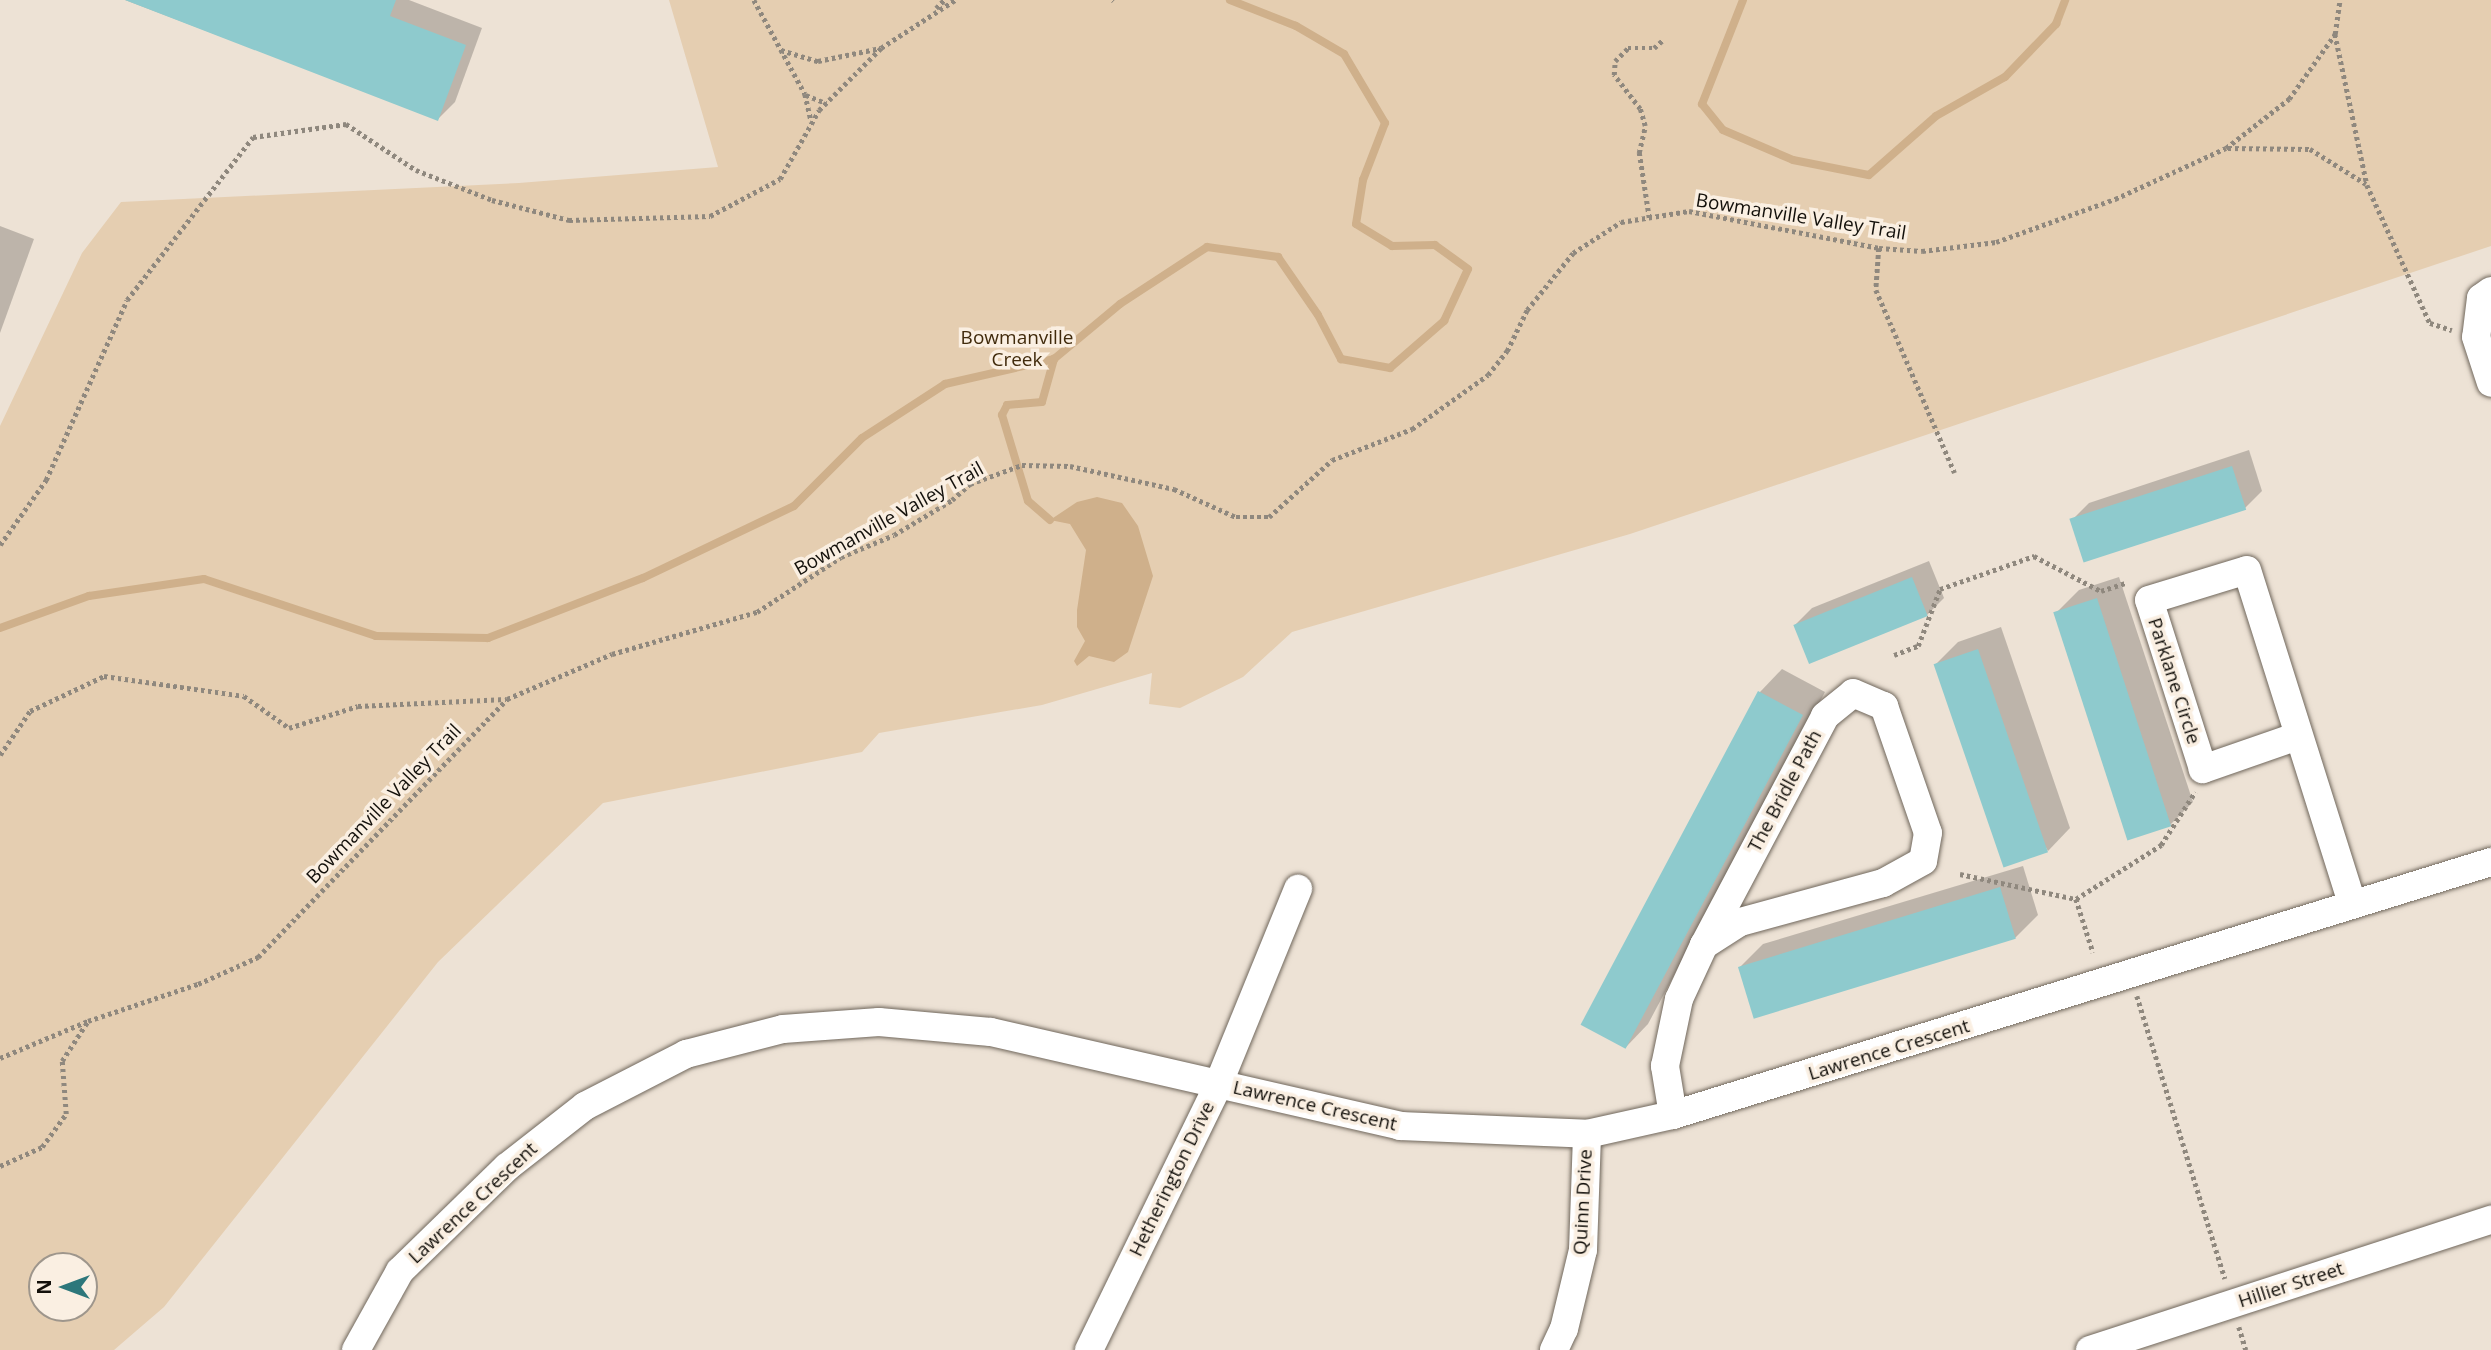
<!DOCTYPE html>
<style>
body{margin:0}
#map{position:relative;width:2491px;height:1350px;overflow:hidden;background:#ede2d5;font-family:"Open Sans",sans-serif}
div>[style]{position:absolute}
.green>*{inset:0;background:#e5ceb1}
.water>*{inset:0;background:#cfb08b}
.shadow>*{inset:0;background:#0003}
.stream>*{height:8px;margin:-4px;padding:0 4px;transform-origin:4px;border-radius:4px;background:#cfb08b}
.building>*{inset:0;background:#8ecacd;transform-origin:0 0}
.path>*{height:4.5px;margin-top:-2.25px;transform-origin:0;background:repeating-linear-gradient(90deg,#8f887e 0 3.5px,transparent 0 7px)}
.roads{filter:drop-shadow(0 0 2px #70675c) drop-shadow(0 0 2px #70675c)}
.minor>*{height:28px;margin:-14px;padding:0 14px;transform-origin:14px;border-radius:14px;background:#fff}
span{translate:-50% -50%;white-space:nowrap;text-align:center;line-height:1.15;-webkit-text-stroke:7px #faefe2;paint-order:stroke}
.street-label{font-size:19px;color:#13100b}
.park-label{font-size:19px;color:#412b0c}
.north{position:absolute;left:28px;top:1252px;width:70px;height:70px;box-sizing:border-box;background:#faefe2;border:2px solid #9e968c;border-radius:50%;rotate:270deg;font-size:19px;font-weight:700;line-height:28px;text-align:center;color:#13100b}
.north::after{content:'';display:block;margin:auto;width:24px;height:32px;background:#2d777b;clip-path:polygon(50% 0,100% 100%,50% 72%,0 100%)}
</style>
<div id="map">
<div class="green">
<div style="clip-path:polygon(evenodd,669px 0,2491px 0,2491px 246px,1630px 534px,1292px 632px,1243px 677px,1180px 708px,1149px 704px,1152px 673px,1042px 705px,879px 733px,862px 752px,603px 803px,438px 962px,164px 1307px,114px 1350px,0 1350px,0 426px,82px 253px,121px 202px,519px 183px,718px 167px,669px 0,42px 1266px,84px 1266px,84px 1308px,42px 1308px,42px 1266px)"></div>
</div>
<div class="water">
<div style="clip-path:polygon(1097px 497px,1122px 503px,1138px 526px,1153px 576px,1128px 652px,1114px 662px,1089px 656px,1077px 666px,1074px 661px,1085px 641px,1077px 627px,1077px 610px,1086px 550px,1070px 524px,1050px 520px,1077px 502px)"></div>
</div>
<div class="shadow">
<div style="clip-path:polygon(125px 0,409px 0,482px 28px,455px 102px,438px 119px)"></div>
<div style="clip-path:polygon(0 226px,34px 239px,0 333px)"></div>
<div style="clip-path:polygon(2249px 450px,2262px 491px,2245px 508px,2072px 520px,2089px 503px)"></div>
<div style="clip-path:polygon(1929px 561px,1944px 598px,1927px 615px,1795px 625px,1812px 608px)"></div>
<div style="clip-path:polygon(2119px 577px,2193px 802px,2170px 825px,2056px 613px,2079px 590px)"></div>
<div style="clip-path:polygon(2001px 627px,2070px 828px,2048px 851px,1935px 665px,1958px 642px)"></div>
<div style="clip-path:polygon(1782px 669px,1825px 692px,1648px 1024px,1626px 1047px,1583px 1024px,1760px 692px)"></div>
<div style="clip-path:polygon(2023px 866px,2038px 915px,2015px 938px,1740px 967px,1763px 944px)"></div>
</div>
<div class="stream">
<div style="left:1743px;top:0;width:112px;rotate:111.5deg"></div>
<div style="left:1702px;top:104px;width:33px;rotate:51deg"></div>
<div style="left:1723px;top:130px;width:76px;rotate:23.2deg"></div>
<div style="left:1793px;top:160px;width:77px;rotate:11.2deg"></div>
<div style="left:1869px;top:175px;width:89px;rotate:-41.4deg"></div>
<div style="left:1936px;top:116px;width:79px;rotate:-29.5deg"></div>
<div style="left:2005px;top:77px;width:74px;rotate:-46.1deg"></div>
<div style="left:2056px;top:24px;width:26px;rotate:-69deg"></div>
<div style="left:1050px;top:520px;width:29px;rotate:-139deg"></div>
<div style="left:1028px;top:501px;width:90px;rotate:-106.8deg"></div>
<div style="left:1002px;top:415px;width:11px;rotate:-63deg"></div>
<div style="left:1007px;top:405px;width:35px;rotate:-5deg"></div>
<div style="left:1042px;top:402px;width:45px;rotate:-74.4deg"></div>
<div style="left:0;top:628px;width:95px;rotate:-19.8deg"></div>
<div style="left:89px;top:596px;width:116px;rotate:-8.4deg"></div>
<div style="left:204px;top:579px;width:181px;rotate:18.3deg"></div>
<div style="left:376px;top:636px;width:112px;rotate:1deg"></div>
<div style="left:488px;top:638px;width:166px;rotate:-21.2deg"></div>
<div style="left:643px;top:578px;width:167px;rotate:-25.5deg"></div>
<div style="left:794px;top:506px;width:96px;rotate:-45deg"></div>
<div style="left:862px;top:438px;width:99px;rotate:-33deg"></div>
<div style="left:945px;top:384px;width:112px;rotate:-12.9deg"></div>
<div style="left:1054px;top:359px;width:86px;rotate:-39.8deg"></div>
<div style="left:1120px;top:304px;width:104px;rotate:-33.2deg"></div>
<div style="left:1207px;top:247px;width:72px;rotate:8deg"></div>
<div style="left:1278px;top:257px;width:70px;rotate:55.4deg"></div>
<div style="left:1318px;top:315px;width:50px;rotate:62.4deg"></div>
<div style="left:1341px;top:359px;width:50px;rotate:10.4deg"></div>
<div style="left:1390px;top:368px;width:72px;rotate:-41deg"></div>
<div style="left:1444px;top:321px;width:57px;rotate:-65.2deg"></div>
<div style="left:1468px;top:269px;width:41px;rotate:-144deg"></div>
<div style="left:1435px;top:245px;width:43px;rotate:178.7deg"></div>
<div style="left:1392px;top:246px;width:42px;rotate:-148.6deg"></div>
<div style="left:1356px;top:224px;width:45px;rotate:-81deg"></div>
<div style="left:1363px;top:180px;width:61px;rotate:-68.9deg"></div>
<div style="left:1385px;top:123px;width:80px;rotate:-120.7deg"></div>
<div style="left:1344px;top:54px;width:56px;rotate:-149.7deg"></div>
<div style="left:1296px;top:26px;width:71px;rotate:-158.5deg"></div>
</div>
<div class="building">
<div style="clip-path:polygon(125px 0,396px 0,390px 16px,466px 45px,438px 121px)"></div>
<div style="left:2232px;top:466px;width:46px;height:171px;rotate:72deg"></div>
<div style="left:1912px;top:577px;width:42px;height:128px;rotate:68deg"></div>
<div style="left:2097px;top:598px;width:240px;height:46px;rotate:72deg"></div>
<div style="left:1978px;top:649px;width:215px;height:47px;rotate:71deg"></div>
<div style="left:1758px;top:691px;width:51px;height:378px;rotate:28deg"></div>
<div style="left:2000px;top:887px;width:54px;height:274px;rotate:73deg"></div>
</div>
<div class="path">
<div style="left:754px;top:0;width:107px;rotate:61.5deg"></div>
<div style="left:805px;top:94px;width:28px;rotate:77deg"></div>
<div style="left:1113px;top:0;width:1px;rotate:45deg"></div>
<div style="left:936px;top:8px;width:11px;rotate:-45deg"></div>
<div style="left:2335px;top:34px;width:154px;rotate:78deg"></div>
<div style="left:2367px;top:185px;width:152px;rotate:65.5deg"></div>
<div style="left:2430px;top:323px;width:23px;rotate:18deg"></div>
<div style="left:781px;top:50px;width:39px;rotate:17deg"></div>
<div style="left:818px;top:61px;width:64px;rotate:-11.7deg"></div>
<div style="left:881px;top:48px;width:88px;rotate:-33deg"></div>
<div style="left:806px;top:95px;width:22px;rotate:22deg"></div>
<div style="left:2228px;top:148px;width:82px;rotate:0.7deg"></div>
<div style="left:2310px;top:149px;width:66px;rotate:32deg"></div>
<div style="left:1649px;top:218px;width:66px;rotate:-98.7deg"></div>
<div style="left:1639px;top:153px;width:28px;rotate:-77deg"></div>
<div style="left:1645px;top:126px;width:18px;rotate:-106deg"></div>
<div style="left:1640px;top:109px;width:43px;rotate:-127.4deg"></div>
<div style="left:1614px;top:75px;width:14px;rotate:-86deg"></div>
<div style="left:1615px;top:61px;width:18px;rotate:-45deg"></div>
<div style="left:1628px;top:48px;width:26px"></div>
<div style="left:1654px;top:48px;width:12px;rotate:-42deg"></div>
<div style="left:1879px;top:248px;width:42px;rotate:94.1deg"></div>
<div style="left:1876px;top:290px;width:199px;rotate:66.7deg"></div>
<div style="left:0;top:545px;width:80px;rotate:-54.7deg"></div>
<div style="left:46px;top:480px;width:197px;rotate:-65.8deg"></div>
<div style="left:127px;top:300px;width:206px;rotate:-52.3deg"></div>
<div style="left:253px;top:137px;width:94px;rotate:-8deg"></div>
<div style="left:346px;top:124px;width:84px;rotate:33.3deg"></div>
<div style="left:416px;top:170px;width:82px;rotate:21.5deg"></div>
<div style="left:492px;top:200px;width:80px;rotate:14.6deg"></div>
<div style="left:569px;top:220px;width:141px;rotate:-1.6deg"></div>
<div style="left:710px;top:216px;width:79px;rotate:-27.9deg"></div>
<div style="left:780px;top:179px;width:79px;rotate:-60.5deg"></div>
<div style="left:819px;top:110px;width:88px;rotate:-45deg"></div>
<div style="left:1894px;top:655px;width:26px;rotate:-21deg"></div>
<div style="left:1918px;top:646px;width:61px;rotate:-68.9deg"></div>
<div style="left:1940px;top:589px;width:100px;rotate:-19.3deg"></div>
<div style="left:2034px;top:556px;width:76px;rotate:27.6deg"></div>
<div style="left:2101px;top:591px;width:26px;rotate:-18deg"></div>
<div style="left:0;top:755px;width:53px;rotate:-55.7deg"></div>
<div style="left:30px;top:711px;width:82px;rotate:-25.3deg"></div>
<div style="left:104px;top:676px;width:141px;rotate:8.1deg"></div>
<div style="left:244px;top:696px;width:55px;rotate:35.4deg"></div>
<div style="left:289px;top:728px;width:72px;rotate:-17.7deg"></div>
<div style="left:358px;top:706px;width:148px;rotate:-2.7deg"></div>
<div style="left:1960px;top:874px;width:119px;rotate:12.2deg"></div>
<div style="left:2076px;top:899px;width:56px;rotate:72.2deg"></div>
<div style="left:2076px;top:899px;width:101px;rotate:-32.4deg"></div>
<div style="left:2161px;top:845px;width:63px;rotate:-57.3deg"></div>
<div style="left:2137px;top:996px;width:296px;rotate:72.7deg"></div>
<div style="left:0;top:1058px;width:95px;rotate:-22.8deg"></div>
<div style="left:88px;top:1021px;width:116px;rotate:-18.6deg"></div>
<div style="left:198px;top:984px;width:66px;rotate:-24.2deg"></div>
<div style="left:258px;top:957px;width:359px;rotate:-46deg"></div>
<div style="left:507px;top:699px;width:114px;rotate:-23.2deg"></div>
<div style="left:612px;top:654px;width:151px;rotate:-16.2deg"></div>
<div style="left:757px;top:612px;width:100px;rotate:-33.2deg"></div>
<div style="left:841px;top:557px;width:57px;rotate:-22.5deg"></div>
<div style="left:894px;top:535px;width:68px;rotate:-31.1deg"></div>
<div style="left:952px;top:500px;width:24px;rotate:-42deg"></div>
<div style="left:970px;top:484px;width:55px;rotate:-20.1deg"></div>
<div style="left:1022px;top:465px;width:48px;rotate:1.2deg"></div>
<div style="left:1070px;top:466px;width:107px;rotate:12.5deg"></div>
<div style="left:1174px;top:489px;width:68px;rotate:24.3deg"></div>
<div style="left:1236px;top:517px;width:33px"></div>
<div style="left:1269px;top:517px;width:85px;rotate:-42.1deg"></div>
<div style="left:1332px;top:460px;width:86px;rotate:-21.2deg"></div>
<div style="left:1412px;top:429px;width:93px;rotate:-35.4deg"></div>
<div style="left:1488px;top:375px;width:31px;rotate:-52deg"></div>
<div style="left:1507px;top:351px;width:46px;rotate:-64deg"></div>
<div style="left:1527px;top:310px;width:73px;rotate:-51.1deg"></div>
<div style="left:1573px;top:253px;width:57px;rotate:-32.9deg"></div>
<div style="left:1621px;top:222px;width:69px;rotate:-9.2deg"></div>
<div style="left:1689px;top:211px;width:194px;rotate:11deg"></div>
<div style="left:1879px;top:248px;width:43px;rotate:4deg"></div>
<div style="left:1922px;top:251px;width:75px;rotate:-6.9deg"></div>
<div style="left:1996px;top:242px;width:127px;rotate:-19.9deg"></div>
<div style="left:2115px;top:199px;width:122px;rotate:-24.7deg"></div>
<div style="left:2226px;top:148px;width:80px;rotate:-37.9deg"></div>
<div style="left:2289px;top:99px;width:80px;rotate:-54.7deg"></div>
<div style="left:2335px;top:34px;width:34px;rotate:-82deg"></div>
<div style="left:0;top:1166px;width:46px;rotate:-24.3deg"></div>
<div style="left:42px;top:1147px;width:41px;rotate:-54deg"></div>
<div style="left:66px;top:1114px;width:53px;rotate:-94.3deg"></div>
<div style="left:62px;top:1061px;width:48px;rotate:-57deg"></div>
<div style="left:2239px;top:1327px;width:24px;rotate:73deg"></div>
</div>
<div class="roads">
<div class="minor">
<div style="left:2491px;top:291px;width:12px;rotate:145deg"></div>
<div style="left:2481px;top:298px;width:39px;rotate:97deg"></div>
<div style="left:2476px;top:337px;width:48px;rotate:71.9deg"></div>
<div style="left:2298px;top:736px;width:101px;rotate:160.8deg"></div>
<div style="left:2203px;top:769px;width:177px;rotate:-107.7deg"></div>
<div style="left:2149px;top:600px;width:102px;rotate:-17deg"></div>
<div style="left:2247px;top:570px;width:349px;rotate:72.5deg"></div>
<div style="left:1673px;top:1115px;width:50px;rotate:-99.3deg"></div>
<div style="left:1665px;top:1066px;width:68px;rotate:-78.2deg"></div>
<div style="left:1679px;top:999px;width:60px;rotate:-65.2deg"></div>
<div style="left:1704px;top:945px;width:259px;rotate:-62.1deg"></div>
<div style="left:1825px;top:716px;width:36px;rotate:-39deg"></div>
<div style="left:1853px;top:693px;width:34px;rotate:23deg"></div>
<div style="left:1884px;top:706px;width:134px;rotate:70.9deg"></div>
<div style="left:1928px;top:833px;width:28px;rotate:100deg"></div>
<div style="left:1923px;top:861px;width:46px;rotate:151.2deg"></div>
<div style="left:1883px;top:883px;width:148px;rotate:164.7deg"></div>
<div style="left:1740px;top:922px;width:43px;rotate:147.4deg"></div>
<div style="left:356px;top:1350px;width:90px;rotate:-60.9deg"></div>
<div style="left:400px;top:1271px;width:149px;rotate:-44.2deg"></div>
<div style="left:507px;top:1167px;width:99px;rotate:-38deg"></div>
<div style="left:585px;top:1106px;width:114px;rotate:-27.2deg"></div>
<div style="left:686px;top:1054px;width:100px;rotate:-14.5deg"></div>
<div style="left:783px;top:1029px;width:96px;rotate:-4.2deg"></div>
<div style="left:879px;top:1022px;width:112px;rotate:5.1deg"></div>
<div style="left:991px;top:1032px;width:420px;rotate:12.9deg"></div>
<div style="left:1400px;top:1126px;width:187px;rotate:2.4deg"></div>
<div style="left:1587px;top:1134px;width:88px;rotate:-12.5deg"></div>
<div style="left:1673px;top:1115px;width:856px;rotate:-17.19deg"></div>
<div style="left:1089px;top:1350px;width:295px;rotate:-64deg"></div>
<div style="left:1218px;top:1085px;width:212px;rotate:-67.8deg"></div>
<div style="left:1554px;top:1350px;width:23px;rotate:-65deg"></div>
<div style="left:1564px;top:1329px;width:81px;rotate:-76.5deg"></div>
<div style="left:1583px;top:1250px;width:116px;rotate:-88deg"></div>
<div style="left:2090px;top:1350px;width:422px;rotate:-18deg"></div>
</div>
</div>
<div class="street-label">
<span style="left:1801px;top:217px;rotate:9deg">Bowmanville Valley Trail</span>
<span style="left:889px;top:519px;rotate:-29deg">Bowmanville Valley Trail</span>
<span style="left:2174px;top:681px;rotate:72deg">Parklane Circle</span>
<span style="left:1785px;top:791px;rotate:-62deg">The Bridle Path</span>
<span style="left:384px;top:804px;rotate:-46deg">Bowmanville Valley Trail</span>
<span style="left:1889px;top:1050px;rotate:-17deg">Lawrence Crescent</span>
<span style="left:1315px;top:1106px;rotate:13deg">Lawrence Crescent</span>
<span style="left:1172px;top:1179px;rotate:-64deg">Hetherington Drive</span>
<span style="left:1583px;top:1202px;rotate:-87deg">Quinn Drive</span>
<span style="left:473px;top:1203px;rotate:-43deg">Lawrence Crescent</span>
<span style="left:2291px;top:1285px;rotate:-18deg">Hillier Street</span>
</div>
<div class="park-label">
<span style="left:1017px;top:349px">Bowmanville<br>Creek</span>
</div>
<div class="north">N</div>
</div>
